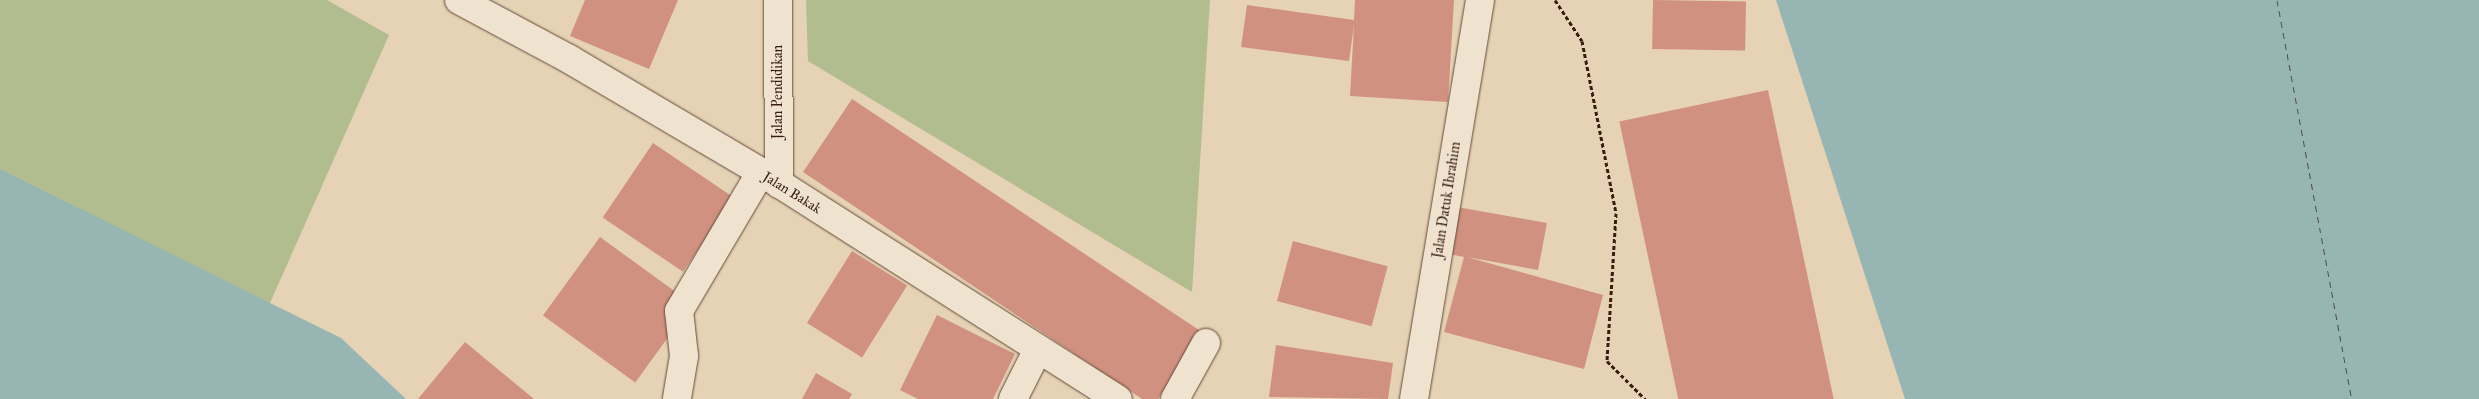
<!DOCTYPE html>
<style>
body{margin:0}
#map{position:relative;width:2479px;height:399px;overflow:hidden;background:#e6d2b4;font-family:"IM FELL Great Primer",serif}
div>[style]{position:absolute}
.green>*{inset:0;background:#b2bd8f}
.water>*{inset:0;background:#97b6b3}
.ferry>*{height:1px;margin-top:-0.5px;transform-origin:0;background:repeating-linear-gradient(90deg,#544b42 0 6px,transparent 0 11px)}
.building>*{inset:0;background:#d09180;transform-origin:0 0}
.path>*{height:3px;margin-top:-1.5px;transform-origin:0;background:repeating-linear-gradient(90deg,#371d11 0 4px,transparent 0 6.5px)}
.roads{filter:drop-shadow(0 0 1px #634a3a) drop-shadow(0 0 1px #634a3a)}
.minor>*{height:28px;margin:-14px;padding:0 14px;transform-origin:14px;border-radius:14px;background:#efe2ce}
span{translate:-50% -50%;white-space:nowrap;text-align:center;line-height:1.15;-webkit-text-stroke:4px #efe2ce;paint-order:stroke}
.street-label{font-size:14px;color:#371d11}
</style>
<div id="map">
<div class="green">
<div style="clip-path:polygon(0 0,327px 0,389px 35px,270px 303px,0 195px)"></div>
<div style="clip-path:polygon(806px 0,1210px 0,1192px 292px,808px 61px)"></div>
</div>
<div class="water">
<div style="clip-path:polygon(1776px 0,2479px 0,2479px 399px,1905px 399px)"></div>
<div style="clip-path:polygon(0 169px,341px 338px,406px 399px,0 399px)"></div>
</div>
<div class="ferry">
<div style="left:2277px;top:0;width:406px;rotate:79.4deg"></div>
</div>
<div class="building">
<div style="clip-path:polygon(585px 0,678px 0,649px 69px,570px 36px)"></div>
<div style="clip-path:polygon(1355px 0,1454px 0,1448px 102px,1350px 96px,1354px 25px,1349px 61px,1241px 47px,1247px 5px,1354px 20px)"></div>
<div style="left:1653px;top:0;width:93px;height:49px;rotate:1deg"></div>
<div style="left:1768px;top:90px;width:316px;height:152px;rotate:78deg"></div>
<div style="clip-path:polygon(852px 99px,1202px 332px,1158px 399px,1142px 399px,803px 172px)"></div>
<div style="left:653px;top:143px;width:97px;height:90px;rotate:34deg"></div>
<div style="clip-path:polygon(1457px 207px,1547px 223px,1538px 270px,1467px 257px,1603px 295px,1584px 369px,1444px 332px,1464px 257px,1449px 254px)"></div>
<div style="left:600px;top:237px;width:114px;height:97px;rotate:36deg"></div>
<div style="left:1293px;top:241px;width:98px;height:62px;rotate:15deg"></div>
<div style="left:852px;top:251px;width:65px;height:85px;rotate:32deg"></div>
<div style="clip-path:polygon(937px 315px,1015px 354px,993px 399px,918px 399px,900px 390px)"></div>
<div style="clip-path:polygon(465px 342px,534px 399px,418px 399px)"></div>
<div style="clip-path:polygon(1276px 345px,1393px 363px,1388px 399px,1269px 397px)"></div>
<div style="clip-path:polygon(816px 373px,852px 394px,849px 399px,802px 399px)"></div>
</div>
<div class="path">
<div style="left:1555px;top:0;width:49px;rotate:56.6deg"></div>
<div style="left:1582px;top:41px;width:175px;rotate:78.8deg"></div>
<div style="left:1616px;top:213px;width:148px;rotate:93.5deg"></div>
<div style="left:1607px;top:361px;width:54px;rotate:45deg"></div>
</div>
<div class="roads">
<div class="minor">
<div style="left:459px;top:0;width:125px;rotate:28.2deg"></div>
<div style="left:569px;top:59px;width:223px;rotate:30.5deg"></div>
<div style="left:761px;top:172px;width:423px;rotate:32.5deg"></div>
<div style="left:778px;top:0;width:184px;rotate:89.7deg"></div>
<div style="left:677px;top:398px;width:43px;rotate:-80.5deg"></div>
<div style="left:684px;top:356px;width:45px;rotate:-96.3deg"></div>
<div style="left:679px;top:311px;width:161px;rotate:-59.5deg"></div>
<div style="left:1013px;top:399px;width:56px;rotate:-63.4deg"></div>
<div style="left:1175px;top:399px;width:64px;rotate:-61deg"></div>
<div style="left:1414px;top:399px;width:404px;rotate:-80.6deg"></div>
</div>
</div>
<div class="street-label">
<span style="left:778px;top:92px;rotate:-90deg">Jalan Pendidikan</span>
<span style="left:792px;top:193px;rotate:32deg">Jalan Bakak</span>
<span style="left:1447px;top:200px;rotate:-81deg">Jalan Datuk Ibrahim</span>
</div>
</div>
